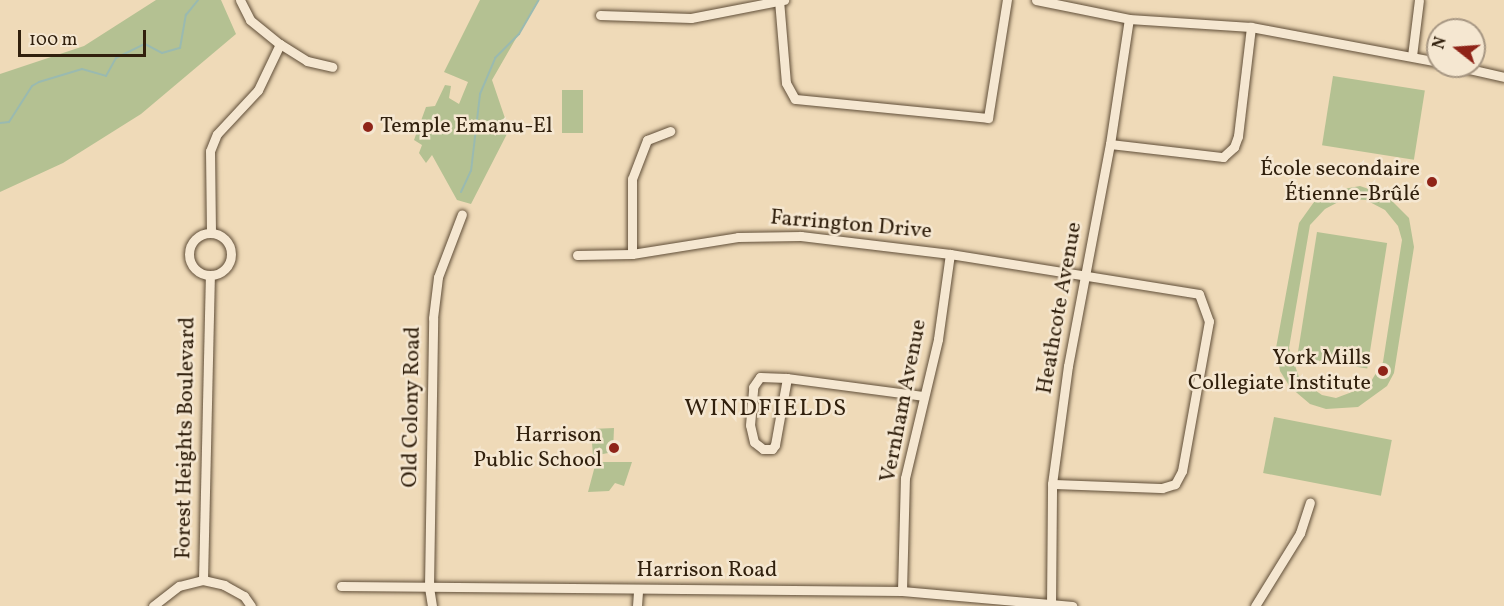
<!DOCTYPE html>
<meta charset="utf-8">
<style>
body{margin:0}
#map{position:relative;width:1504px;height:606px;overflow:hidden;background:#efdab8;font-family:Vollkorn,serif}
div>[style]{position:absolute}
.green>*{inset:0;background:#b4c192;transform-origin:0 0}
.stream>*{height:2px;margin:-1px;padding:0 1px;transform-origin:1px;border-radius:1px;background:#9abab0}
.roads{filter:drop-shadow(0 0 2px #604e38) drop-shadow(0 0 2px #604e38)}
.minor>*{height:9px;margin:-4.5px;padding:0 4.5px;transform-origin:4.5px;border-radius:4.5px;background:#f5e7d1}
.minor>.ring{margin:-4.5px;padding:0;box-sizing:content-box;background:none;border:9px solid #f5e7d1;border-radius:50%}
.dots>*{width:16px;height:16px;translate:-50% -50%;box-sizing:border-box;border:3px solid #f5e7d1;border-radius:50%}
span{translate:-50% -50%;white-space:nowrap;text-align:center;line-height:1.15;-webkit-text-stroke:5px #f5e7d1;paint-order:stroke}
.poi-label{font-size:22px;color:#31200d}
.left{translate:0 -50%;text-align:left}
.right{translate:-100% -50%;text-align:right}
.street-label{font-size:22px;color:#31200d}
.neighbourhood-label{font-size:24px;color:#31200d;letter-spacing:1.5px}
.north{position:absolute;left:1426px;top:18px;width:60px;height:60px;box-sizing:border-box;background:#f5e7d1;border:2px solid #a79783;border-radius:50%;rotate:287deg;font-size:16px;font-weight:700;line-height:24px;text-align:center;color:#31200d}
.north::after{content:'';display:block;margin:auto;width:21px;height:27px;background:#8f2418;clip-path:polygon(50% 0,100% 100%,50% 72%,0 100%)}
.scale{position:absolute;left:18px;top:30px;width:128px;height:27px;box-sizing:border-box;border:3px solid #31200d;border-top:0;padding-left:8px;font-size:18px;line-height:21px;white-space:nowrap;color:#31200d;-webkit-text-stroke:4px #f5e7d1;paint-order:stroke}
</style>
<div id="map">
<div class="green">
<div style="clip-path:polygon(156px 0,221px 0,236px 34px,141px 114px,63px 163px,0 192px,0 74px,84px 46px)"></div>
<div style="clip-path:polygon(480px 0,538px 0,492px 80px,509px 130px,471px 204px,457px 200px,432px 155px,426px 163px,419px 153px,422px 145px,414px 140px,426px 107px,435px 106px,445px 85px,451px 86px,449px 98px,459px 104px,468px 82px,444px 72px)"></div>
<div style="left:1333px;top:76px;width:93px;height:70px;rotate:9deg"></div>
<div style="left:562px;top:90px;width:21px;height:43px"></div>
<div style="clip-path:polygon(evenodd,1360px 186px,1386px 195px,1409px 218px,1414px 247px,1394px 373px,1387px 386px,1358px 407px,1326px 409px,1310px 404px,1290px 387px,1280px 371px,1276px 348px,1299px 223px,1314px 202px,1327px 192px,1360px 186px,1344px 199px,1366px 200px,1385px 210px,1398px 226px,1402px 240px,1383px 362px,1368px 386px,1336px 398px,1322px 395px,1300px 380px,1289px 348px,1310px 225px,1325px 209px,1344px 199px)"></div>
<div style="left:1317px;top:232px;width:71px;height:127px;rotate:9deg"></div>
<div style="left:1274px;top:417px;width:120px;height:57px;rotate:11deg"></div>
<div style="clip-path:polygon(614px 428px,613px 452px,593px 456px,591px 429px)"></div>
<div style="clip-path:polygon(596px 462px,632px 462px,624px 486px,615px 483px,609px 491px,588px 492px)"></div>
</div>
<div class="stream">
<div style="left:0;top:123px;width:9px;rotate:-6deg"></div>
<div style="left:9px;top:122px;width:43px;rotate:-57.4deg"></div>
<div style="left:32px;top:86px;width:8px;rotate:-30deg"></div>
<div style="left:39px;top:82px;width:45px;rotate:-16.8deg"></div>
<div style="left:82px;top:69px;width:25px;rotate:16deg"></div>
<div style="left:106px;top:76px;width:21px;rotate:-61deg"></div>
<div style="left:116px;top:58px;width:32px;rotate:-26deg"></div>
<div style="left:145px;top:44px;width:19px;rotate:28deg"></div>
<div style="left:162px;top:53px;width:19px;rotate:-16deg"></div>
<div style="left:180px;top:48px;width:34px;rotate:-80deg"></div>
<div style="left:186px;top:15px;width:19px;rotate:-51deg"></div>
<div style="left:461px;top:192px;width:23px;rotate:-65deg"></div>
<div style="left:471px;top:171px;width:78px;rotate:-83.3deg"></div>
<div style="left:480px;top:94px;width:39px;rotate:-67deg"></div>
<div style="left:495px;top:58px;width:34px;rotate:-45deg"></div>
<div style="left:519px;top:34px;width:39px;rotate:-60deg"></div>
</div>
<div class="roads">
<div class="minor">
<div style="left:240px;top:0;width:22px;rotate:63deg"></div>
<div style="left:250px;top:20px;width:38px;rotate:39deg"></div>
<div style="left:280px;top:44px;width:32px;rotate:32deg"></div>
<div style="left:307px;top:61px;width:26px;rotate:13deg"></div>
<div style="left:779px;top:0;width:83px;rotate:85.2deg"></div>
<div style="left:786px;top:83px;width:18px;rotate:61deg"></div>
<div style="left:795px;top:99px;width:194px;rotate:5.6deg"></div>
<div style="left:988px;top:118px;width:120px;rotate:-80.9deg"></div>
<div style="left:1036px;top:0;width:95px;rotate:11.5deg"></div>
<div style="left:1129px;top:19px;width:122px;rotate:3.8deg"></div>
<div style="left:1251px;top:27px;width:190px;rotate:10.6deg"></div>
<div style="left:600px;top:15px;width:91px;rotate:1.9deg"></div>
<div style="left:691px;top:18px;width:95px;rotate:-11deg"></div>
<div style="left:1412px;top:56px;width:56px;rotate:-82.9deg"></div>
<div style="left:1456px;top:66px;width:49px;rotate:12.9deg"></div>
<div style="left:1110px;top:144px;width:114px;rotate:6.6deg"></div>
<div style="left:1223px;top:157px;width:15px;rotate:-42deg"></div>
<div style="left:1234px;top:147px;width:12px;rotate:-70deg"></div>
<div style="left:1238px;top:136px;width:110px;rotate:-83.2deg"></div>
<div style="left:211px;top:232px;width:81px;rotate:-90.7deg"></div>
<div style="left:210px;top:151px;width:18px;rotate:-68deg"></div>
<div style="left:217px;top:134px;width:60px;rotate:-47deg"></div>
<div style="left:258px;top:90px;width:51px;rotate:-64.4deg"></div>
<div class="ring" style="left:189px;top:233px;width:33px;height:33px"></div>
<div style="left:632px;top:254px;width:75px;rotate:-90deg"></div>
<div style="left:632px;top:179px;width:42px;rotate:-69deg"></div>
<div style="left:647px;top:140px;width:25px;rotate:-21deg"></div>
<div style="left:577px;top:255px;width:55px;rotate:-1deg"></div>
<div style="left:632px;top:254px;width:107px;rotate:-9.1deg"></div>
<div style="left:738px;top:237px;width:63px;rotate:-0.9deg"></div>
<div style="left:801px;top:236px;width:150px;rotate:6.9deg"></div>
<div style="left:950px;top:254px;width:252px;rotate:9.1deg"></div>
<div style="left:1199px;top:294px;width:29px;rotate:70deg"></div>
<div style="left:1209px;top:321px;width:152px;rotate:100.2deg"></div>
<div style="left:1182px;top:471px;width:15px;rotate:118deg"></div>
<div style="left:1175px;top:484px;width:14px;rotate:163deg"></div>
<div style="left:1162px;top:488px;width:110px;rotate:-177.9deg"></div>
<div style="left:787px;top:378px;width:68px;rotate:100.2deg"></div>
<div style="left:775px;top:445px;width:5px;rotate:127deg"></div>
<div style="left:772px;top:449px;width:9px;rotate:180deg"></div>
<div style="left:763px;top:449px;width:11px;rotate:-142deg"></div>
<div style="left:754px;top:442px;width:17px;rotate:-103deg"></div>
<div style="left:750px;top:425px;width:38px;rotate:-85deg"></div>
<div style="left:753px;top:387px;width:12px;rotate:-55deg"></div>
<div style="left:760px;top:377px;width:27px;rotate:2deg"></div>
<div style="left:787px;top:378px;width:138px;rotate:7.5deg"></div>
<div style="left:203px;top:580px;width:305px;rotate:-88.7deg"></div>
<div style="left:341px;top:586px;width:561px;rotate:0.51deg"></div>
<div style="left:902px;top:591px;width:171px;rotate:5deg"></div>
<div style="left:902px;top:591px;width:113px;rotate:-88.5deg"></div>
<div style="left:905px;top:478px;width:143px;rotate:-76.6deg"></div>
<div style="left:938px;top:339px;width:86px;rotate:-82deg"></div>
<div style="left:153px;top:606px;width:33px;rotate:-38deg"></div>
<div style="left:179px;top:586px;width:25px;rotate:-14deg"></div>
<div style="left:203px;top:580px;width:22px;rotate:13deg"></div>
<div style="left:224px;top:585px;width:23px;rotate:29deg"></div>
<div style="left:244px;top:596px;width:12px;rotate:55deg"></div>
<div style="left:432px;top:606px;width:19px;rotate:-99deg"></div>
<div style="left:429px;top:587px;width:269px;rotate:-89.1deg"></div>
<div style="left:433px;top:318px;width:41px;rotate:-83deg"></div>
<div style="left:438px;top:277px;width:67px;rotate:-69.1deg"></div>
<div style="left:637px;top:606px;width:16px;rotate:-86deg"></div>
<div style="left:1051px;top:606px;width:122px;rotate:-89.5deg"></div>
<div style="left:1052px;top:484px;width:119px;rotate:-82.3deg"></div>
<div style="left:1068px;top:366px;width:226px;rotate:-79.3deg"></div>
<div style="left:1110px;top:144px;width:126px;rotate:-81.4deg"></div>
<div style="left:1255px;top:606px;width:86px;rotate:-58.3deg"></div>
<div style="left:1300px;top:533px;width:32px;rotate:-72deg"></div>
</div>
</div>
<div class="dots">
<div style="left:368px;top:127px;background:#8f2418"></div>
<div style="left:1432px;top:182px;background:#8f2418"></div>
<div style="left:1383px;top:371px;background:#8f2418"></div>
<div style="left:614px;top:448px;background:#8f2418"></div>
</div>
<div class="poi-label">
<span class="left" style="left:380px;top:127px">Temple Emanu-El</span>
<span class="right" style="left:1420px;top:182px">École secondaire<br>Étienne-Brûlé</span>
<span class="right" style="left:1371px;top:371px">York Mills<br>Collegiate Institute</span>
<span class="right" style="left:602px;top:448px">Harrison<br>Public School</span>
</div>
<div class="street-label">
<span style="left:851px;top:225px;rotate:5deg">Farrington Drive</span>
<span style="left:1060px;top:308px;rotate:-80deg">Heathcote Avenue</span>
<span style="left:904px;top:401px;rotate:-79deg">Vernham Avenue</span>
<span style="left:412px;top:407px;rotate:-89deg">Old Colony Road</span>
<span style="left:186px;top:438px;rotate:-89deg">Forest Heights Boulevard</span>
<span style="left:707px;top:571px">Harrison Road</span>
</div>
<div class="neighbourhood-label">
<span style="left:766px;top:410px">WINDFIELDS</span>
</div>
<div class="north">N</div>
<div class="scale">100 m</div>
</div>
